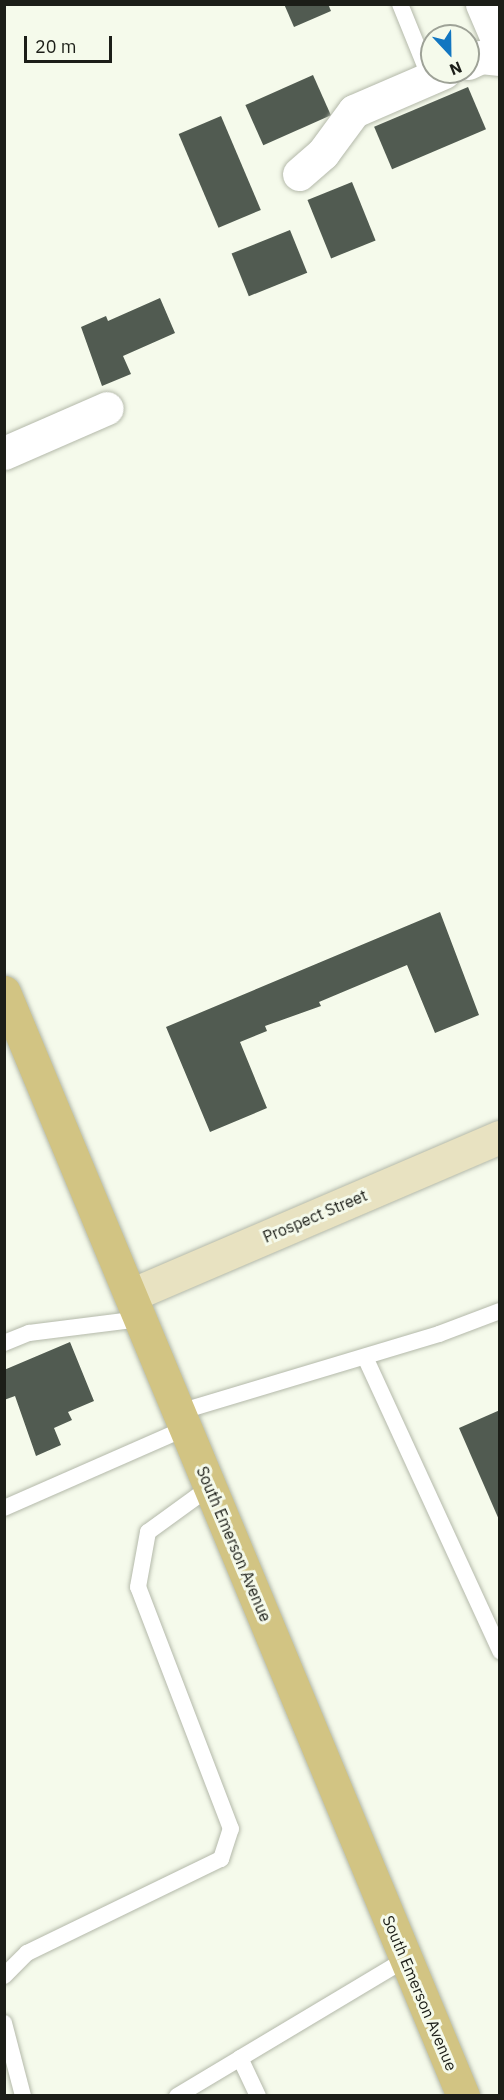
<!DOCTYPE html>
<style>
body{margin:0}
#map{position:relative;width:504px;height:2100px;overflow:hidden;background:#f5faeb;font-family:"IBM Plex Sans",sans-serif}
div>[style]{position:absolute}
.building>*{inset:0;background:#515b51;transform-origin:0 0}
.roads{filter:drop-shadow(0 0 2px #b4b9aa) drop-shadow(0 0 2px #b4b9aa)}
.service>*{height:16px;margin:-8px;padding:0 8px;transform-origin:8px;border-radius:8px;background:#fff}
.minor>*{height:33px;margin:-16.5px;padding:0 16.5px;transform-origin:16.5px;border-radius:16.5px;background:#fff}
.secondary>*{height:33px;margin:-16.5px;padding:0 16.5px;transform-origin:16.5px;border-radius:16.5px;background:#e8e2c1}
.primary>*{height:33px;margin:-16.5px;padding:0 16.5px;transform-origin:16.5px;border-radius:16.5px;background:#d2c483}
span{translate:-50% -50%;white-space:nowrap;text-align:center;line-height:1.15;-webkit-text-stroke:6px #f5faeb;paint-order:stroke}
.street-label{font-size:16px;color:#1c1e18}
.frame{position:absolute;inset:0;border:6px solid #1c1e18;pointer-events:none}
.north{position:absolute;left:420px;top:24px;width:60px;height:60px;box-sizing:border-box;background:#f5faeb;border:2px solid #9ea297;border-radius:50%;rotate:158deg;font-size:16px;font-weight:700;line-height:24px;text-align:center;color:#1c1e18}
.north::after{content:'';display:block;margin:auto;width:21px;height:27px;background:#1276c1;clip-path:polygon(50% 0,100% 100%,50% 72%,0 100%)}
.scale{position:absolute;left:24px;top:36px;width:88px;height:27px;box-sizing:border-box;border:3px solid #1c1e18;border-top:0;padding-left:8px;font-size:18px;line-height:21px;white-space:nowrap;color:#1c1e18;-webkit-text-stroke:4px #f5faeb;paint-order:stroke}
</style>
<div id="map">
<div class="building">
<div style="clip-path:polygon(284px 4px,328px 4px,331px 11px,294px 27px)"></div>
<div style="left:313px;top:75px;width:44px;height:74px;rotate:66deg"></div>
<div style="left:468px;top:87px;width:46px;height:102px;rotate:67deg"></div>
<div style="left:221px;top:116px;width:102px;height:46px;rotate:67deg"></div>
<div style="left:352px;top:182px;width:63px;height:48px;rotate:68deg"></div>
<div style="left:290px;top:230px;width:46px;height:63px;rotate:68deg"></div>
<div style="clip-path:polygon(160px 298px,175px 333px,123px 356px,131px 374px,102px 386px,81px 327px,106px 316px,108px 321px)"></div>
<div style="clip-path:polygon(440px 912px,479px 1015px,435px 1033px,407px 965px,319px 1002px,321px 1006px,265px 1026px,267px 1031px,240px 1042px,267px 1108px,210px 1132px,166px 1027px)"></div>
<div style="clip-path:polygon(70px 1342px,94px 1401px,68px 1412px,72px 1420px,54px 1428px,61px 1445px,36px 1456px,15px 1396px,4px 1400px,4px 1370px)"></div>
<div style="clip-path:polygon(500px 1410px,500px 1522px,459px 1428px)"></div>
</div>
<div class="roads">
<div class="service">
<div style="left:400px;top:4px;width:80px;rotate:67.9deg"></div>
<div style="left:4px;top:1343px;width:27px;rotate:-22deg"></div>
<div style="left:29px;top:1333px;width:112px;rotate:-7.2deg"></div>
<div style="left:365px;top:1357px;width:324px;rotate:65.3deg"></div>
<div style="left:179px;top:1412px;width:271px;rotate:-16.7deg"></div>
<div style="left:439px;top:1334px;width:65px;rotate:-20.7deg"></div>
<div style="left:4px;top:1508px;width:199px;rotate:-23.7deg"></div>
<div style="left:4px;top:1976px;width:33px;rotate:-45deg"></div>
<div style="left:27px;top:1953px;width:216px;rotate:-25.9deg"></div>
<div style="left:221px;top:1859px;width:32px;rotate:-72deg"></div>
<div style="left:231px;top:1829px;width:259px;rotate:-111deg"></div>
<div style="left:138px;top:1587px;width:56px;rotate:-79.7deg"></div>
<div style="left:148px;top:1532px;width:77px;rotate:-36deg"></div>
<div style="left:4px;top:2023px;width:75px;rotate:75.4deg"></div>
<div style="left:240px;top:2058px;width:42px;rotate:64.7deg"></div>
<div style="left:177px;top:2096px;width:267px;rotate:-30.9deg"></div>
</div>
<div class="minor">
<div style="left:482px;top:4px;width:46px;rotate:66.8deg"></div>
<div style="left:468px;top:63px;width:14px;rotate:-25deg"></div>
<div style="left:481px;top:57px;width:19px;rotate:6deg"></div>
<div style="left:299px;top:174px;width:32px;rotate:-41deg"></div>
<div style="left:323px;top:153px;width:52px;rotate:-53.6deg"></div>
<div style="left:354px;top:111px;width:98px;rotate:-23.4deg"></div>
<div style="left:4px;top:453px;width:112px;rotate:-23.6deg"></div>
</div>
<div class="secondary">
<div style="left:131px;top:1295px;width:401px;rotate:-23.2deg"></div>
</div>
<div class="primary">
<div style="left:4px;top:992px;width:1196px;rotate:67.42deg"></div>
</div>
</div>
<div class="street-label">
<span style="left:315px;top:1216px;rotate:-23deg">Prospect Street</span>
<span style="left:234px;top:1544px;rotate:67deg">South Emerson Avenue</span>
<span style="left:420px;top:1993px;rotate:67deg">South Emerson Avenue</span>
</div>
<div class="frame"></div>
<div class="north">N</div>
<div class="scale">20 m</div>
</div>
